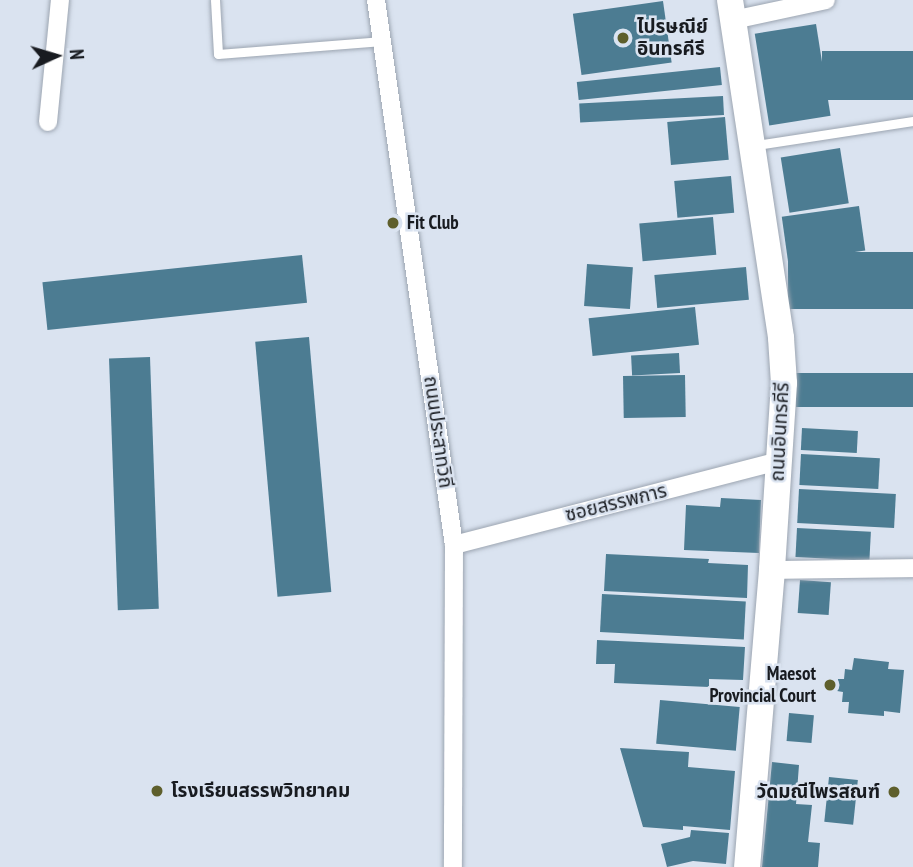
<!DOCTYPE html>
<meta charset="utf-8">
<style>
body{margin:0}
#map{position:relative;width:913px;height:867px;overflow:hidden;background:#dae3f0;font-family:"PT Sans Narrow","Noto Sans Thai",sans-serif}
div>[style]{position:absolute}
.building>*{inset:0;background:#4c7c92;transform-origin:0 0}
.roads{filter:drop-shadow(0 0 2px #9ca5b1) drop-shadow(0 0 2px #9ca5b1)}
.service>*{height:9px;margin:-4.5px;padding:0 4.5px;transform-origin:4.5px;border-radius:4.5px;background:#fff}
.minor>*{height:18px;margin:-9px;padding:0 9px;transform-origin:9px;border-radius:9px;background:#fff}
.secondary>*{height:26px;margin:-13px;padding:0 13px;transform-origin:13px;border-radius:13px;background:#fff}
.dots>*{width:19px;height:19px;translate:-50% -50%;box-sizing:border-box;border:4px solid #dae3f0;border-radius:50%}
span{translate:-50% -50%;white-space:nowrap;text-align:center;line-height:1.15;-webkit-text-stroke:5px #dae3f0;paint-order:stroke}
.poi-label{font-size:19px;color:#181b20;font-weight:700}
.left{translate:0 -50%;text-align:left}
.right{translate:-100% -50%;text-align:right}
.street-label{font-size:19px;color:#181b20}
.north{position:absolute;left:21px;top:21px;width:70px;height:70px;-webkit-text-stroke:5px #dae3f0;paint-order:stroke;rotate:86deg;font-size:19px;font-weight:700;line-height:28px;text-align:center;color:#181b20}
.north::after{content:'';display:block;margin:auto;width:24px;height:32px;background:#181b20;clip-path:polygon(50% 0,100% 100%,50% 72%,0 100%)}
</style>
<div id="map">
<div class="building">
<div style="left:663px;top:1px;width:62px;height:91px;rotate:82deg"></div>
<div style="left:816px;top:24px;width:93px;height:62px;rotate:81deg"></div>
<div style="left:913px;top:51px;width:49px;height:91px;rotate:90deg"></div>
<div style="left:720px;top:67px;width:18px;height:144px;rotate:84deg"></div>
<div style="left:723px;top:96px;width:19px;height:144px;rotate:87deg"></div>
<div style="left:725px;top:117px;width:43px;height:58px;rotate:85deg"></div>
<div style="left:840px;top:148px;width:56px;height:60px;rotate:81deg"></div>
<div style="left:731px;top:176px;width:37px;height:57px;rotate:85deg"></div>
<div style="left:859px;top:206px;width:45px;height:78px;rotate:82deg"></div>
<div style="left:713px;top:217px;width:38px;height:74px;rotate:85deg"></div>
<div style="left:913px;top:252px;width:57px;height:125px;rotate:90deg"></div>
<div style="left:302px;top:255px;width:48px;height:261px;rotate:84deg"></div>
<div style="left:587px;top:264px;width:46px;height:42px;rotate:4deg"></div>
<div style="left:746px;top:267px;width:33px;height:92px;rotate:85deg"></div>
<div style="left:695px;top:307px;width:38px;height:107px;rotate:84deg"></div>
<div style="left:309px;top:337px;width:256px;height:54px;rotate:85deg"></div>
<div style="left:679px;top:353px;width:20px;height:48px;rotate:87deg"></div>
<div style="left:150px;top:357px;width:252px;height:41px;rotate:88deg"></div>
<div style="left:913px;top:373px;width:34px;height:117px;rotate:90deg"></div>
<div style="left:685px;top:375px;width:42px;height:62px;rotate:89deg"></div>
<div style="left:802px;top:428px;width:56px;height:22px;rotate:3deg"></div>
<div style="left:801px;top:454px;width:79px;height:31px;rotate:3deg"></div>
<div style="left:799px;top:489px;width:97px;height:34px;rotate:3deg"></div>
<div style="clip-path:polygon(721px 498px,761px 500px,759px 553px,684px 550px,686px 505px,720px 507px)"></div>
<div style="left:797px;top:528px;width:74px;height:29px;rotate:3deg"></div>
<div style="clip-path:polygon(606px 554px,709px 559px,708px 563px,748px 565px,747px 598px,604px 591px)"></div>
<div style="left:800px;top:580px;width:31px;height:33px;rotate:4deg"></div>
<div style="left:602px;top:594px;width:144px;height:38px;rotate:3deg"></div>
<div style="clip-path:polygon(597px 640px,745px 647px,743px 680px,709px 679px,709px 687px,614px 683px,615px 664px,596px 664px)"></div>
<div style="clip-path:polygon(854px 658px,889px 662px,888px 669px,904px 670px,900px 713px,884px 711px,884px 716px,848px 713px,849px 702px,842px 702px,843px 692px,837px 691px,838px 679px,844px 679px,845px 669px,852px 670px)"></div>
<div style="left:660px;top:700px;width:80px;height:44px;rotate:5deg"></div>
<div style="left:789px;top:713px;width:25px;height:28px;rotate:5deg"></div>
<div style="clip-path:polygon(620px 748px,689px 752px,688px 767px,735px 771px,730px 830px,683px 826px,683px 830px,643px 827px)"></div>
<div style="clip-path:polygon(772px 762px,799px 765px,796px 804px,812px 805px,808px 842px,820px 843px,818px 867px,762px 867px)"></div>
<div style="left:829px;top:777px;width:29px;height:45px;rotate:6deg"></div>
<div style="clip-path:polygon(691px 830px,729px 833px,726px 864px,693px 861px,667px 867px,661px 844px,690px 837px)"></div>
</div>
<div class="roads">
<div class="service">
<div style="left:215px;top:0;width:54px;rotate:86.8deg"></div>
<div style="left:218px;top:54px;width:165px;rotate:-4.5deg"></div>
<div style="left:756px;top:145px;width:159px;rotate:-8.7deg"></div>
</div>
<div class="minor">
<div style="left:376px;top:0;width:551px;rotate:81.86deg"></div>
<div style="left:454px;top:545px;width:322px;rotate:90.2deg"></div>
<div style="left:733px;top:20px;width:95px;rotate:-12.1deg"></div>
<div style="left:48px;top:122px;width:123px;rotate:-84.4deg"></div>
<div style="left:454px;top:545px;width:336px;rotate:-14.5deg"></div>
<div style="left:772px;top:570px;width:141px;rotate:-0.8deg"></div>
</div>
<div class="secondary">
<div style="left:730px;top:0;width:342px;rotate:81.4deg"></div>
<div style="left:781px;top:338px;width:45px;rotate:86.2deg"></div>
<div style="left:784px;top:383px;width:187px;rotate:93.7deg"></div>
<div style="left:772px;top:570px;width:298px;rotate:94.8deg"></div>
</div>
</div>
<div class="dots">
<div style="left:623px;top:38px;background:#5e5f2c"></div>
<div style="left:393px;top:223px;background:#5e5f2c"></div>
<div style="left:830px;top:685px;background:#5e5f2c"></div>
<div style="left:157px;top:791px;background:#5e5f2c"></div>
<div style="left:894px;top:792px;background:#5e5f2c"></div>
</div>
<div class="poi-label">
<span class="left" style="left:637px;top:38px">ไปรษณีย์<br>อินทรคีรี</span>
<span class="left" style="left:407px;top:223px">Fit Club</span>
<span class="right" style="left:816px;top:685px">Maesot<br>Provincial Court</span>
<span class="left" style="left:171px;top:791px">โรงเรียนสรรพวิทยาคม</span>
<span class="right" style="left:880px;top:792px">วัดมณีไพรสณฑ์</span>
</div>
<div class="street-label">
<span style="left:438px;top:432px;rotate:82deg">ถนนประสาทวิถี</span>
<span style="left:780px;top:432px;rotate:-87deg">ถนนอินทรคีรี</span>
<span style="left:616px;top:503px;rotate:-14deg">ซอยสรรพการ</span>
</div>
<div class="north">N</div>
</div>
